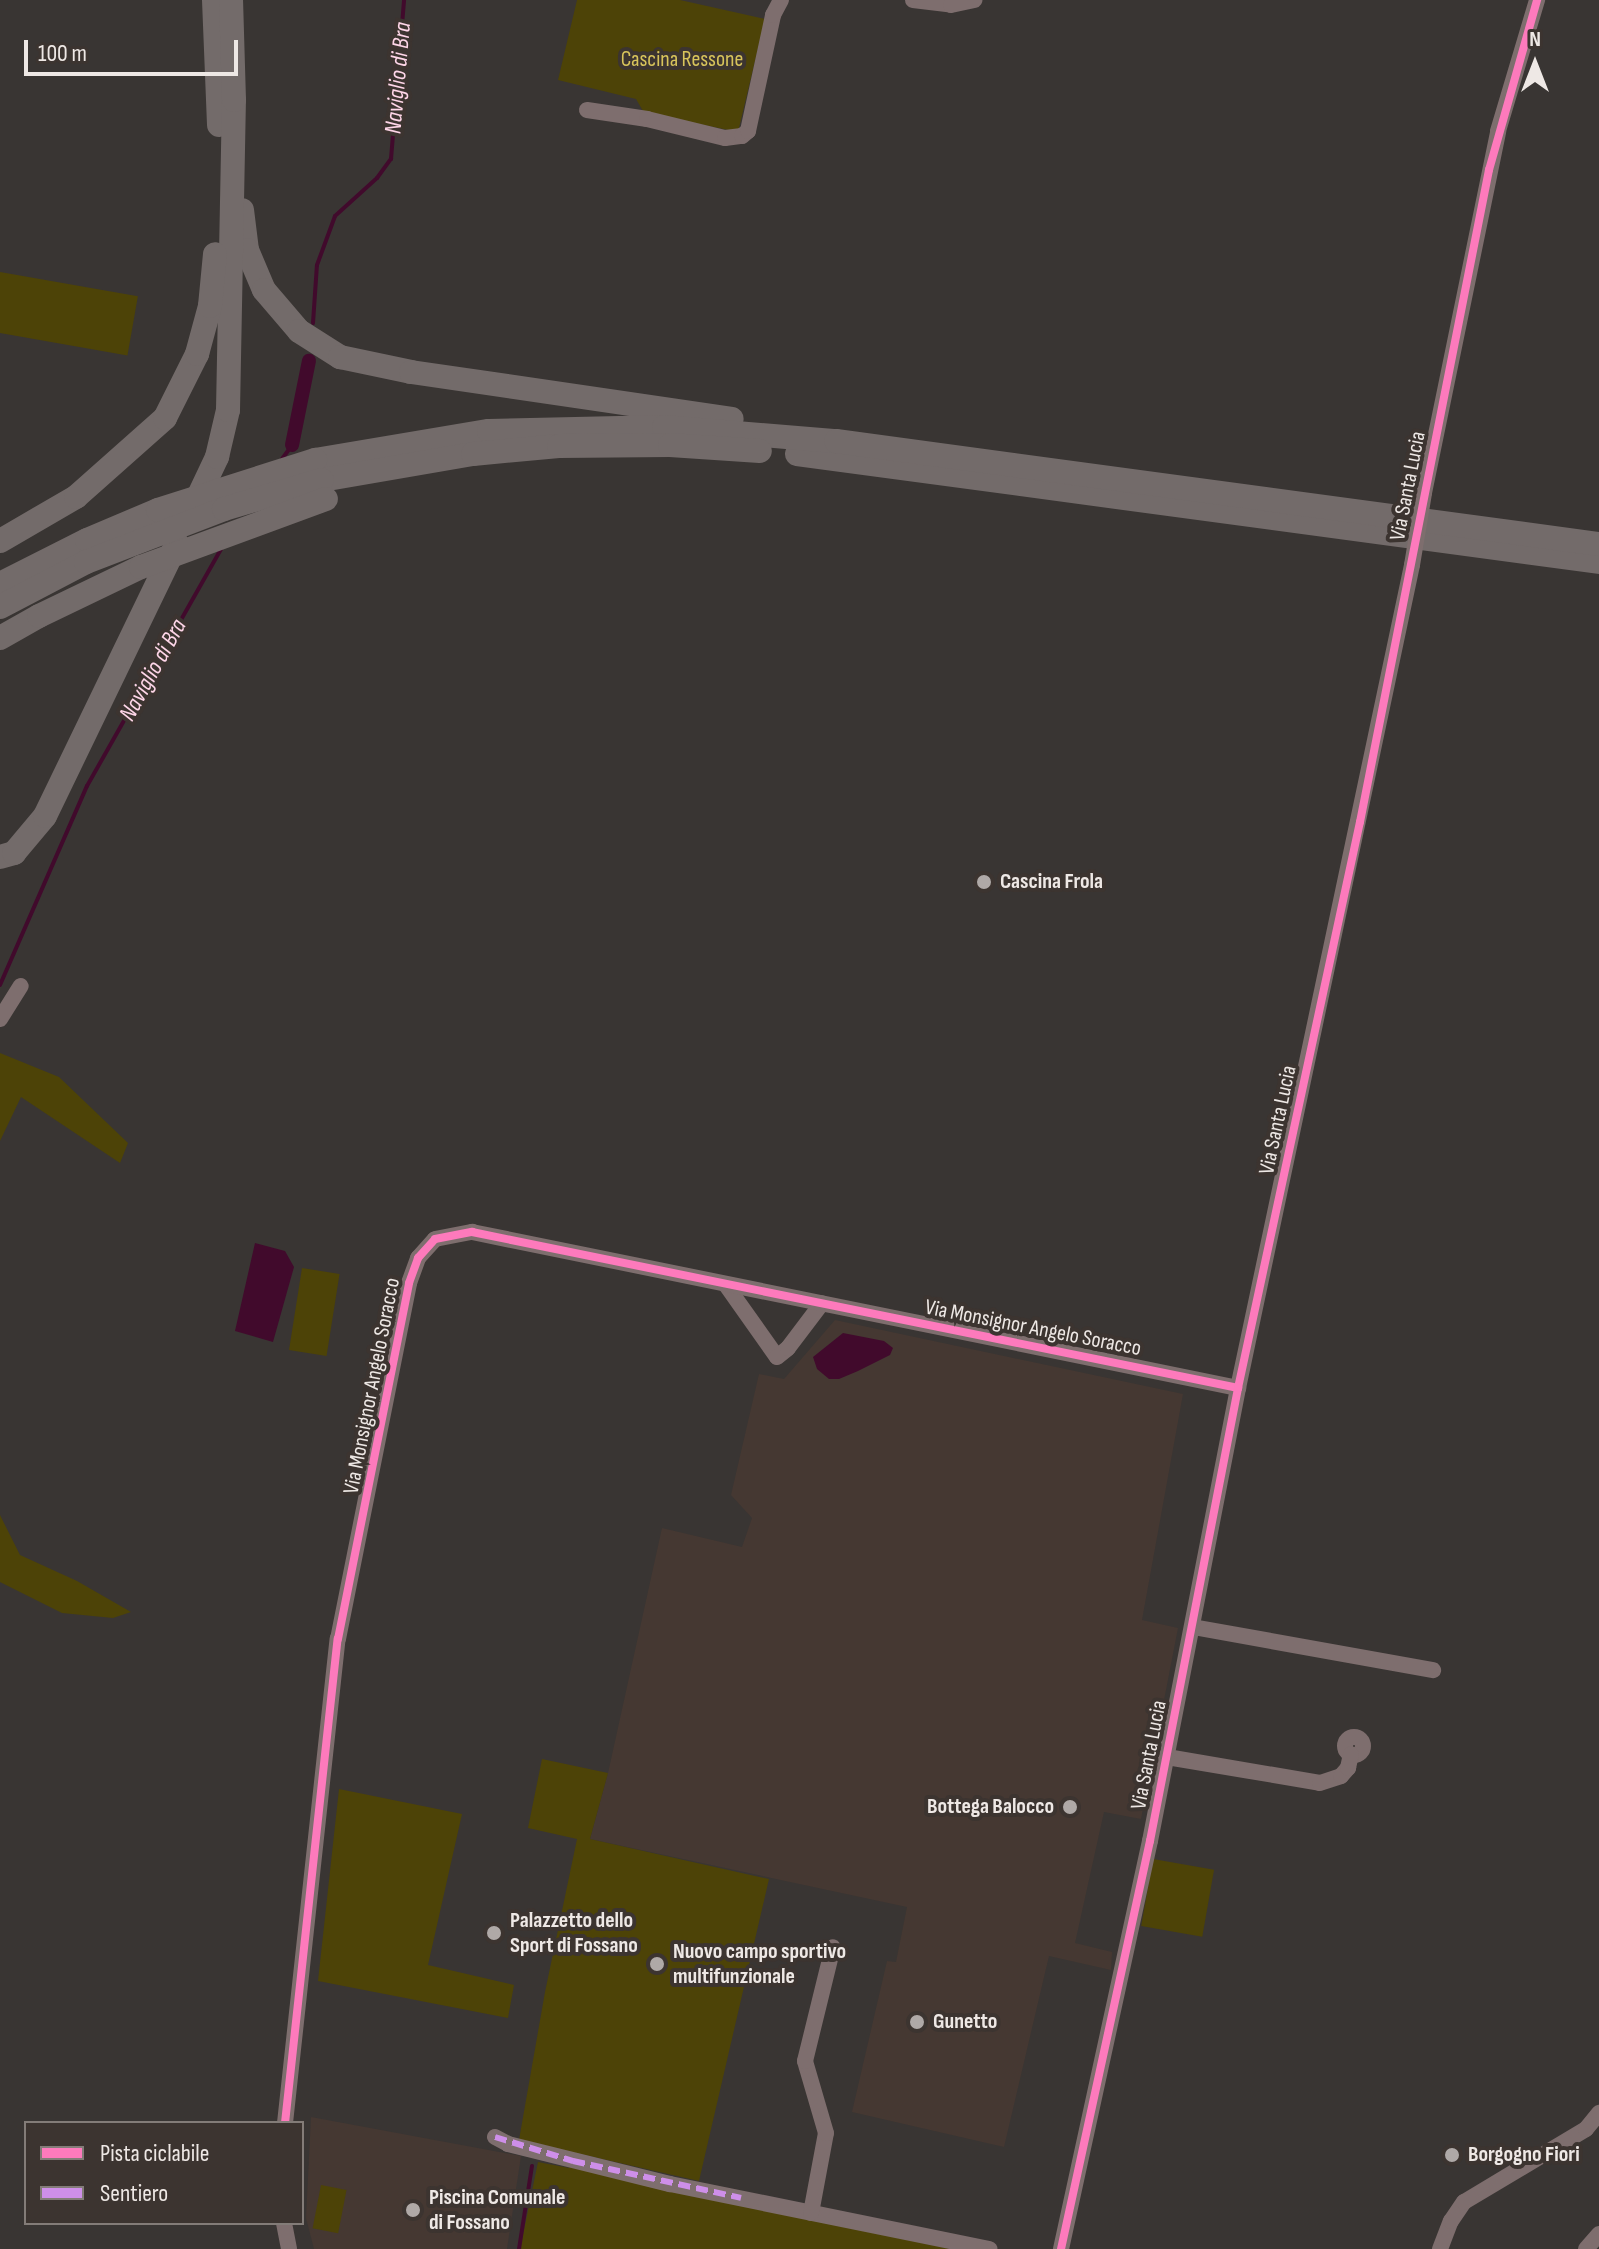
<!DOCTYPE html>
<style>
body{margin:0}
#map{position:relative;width:1599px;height:2249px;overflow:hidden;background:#393533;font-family:"Sofia Sans Condensed",sans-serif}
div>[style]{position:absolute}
.built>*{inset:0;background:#453832}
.green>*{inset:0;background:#4d4307;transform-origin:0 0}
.water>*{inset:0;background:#410a2c}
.stream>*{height:4px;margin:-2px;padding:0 2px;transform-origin:2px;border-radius:2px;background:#410a2c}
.canal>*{height:14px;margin:-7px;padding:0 7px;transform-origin:7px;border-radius:7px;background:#410a2c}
.minor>*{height:16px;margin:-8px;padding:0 8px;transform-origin:8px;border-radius:8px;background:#7e6e6e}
.minor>.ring{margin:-8px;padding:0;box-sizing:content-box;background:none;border:16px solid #7e6e6e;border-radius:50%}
.highway>*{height:24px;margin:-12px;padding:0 12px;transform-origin:12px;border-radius:12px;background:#736b6a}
.minor-bridge>*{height:16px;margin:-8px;padding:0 8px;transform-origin:8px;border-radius:8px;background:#7e6e6e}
.highway-bridge>*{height:24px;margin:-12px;padding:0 12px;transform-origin:12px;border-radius:12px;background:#736b6a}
.quiet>*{height:6px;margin-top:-3px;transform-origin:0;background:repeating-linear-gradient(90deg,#ce8fe9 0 12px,transparent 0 18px)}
.cycleway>*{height:8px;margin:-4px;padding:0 4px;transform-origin:4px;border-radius:4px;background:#fd7abc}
.dots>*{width:22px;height:22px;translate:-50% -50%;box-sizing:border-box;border:4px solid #3c3430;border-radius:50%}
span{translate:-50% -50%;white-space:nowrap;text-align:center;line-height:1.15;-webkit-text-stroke:8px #3c3430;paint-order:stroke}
.park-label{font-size:22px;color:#d8c45b}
.street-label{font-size:22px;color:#eee8e5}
.poi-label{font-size:22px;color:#eee8e5;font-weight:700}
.left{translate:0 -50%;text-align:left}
.right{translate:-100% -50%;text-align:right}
.water-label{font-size:24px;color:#fed6e8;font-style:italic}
.legend{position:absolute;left:24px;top:2121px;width:280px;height:104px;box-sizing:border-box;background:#3c3430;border:2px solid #837c78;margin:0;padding:10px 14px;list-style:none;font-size:24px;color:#eee8e5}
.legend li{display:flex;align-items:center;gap:16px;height:40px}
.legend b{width:40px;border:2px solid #837c78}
.north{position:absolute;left:1495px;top:24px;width:80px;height:80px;-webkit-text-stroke:6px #3c3430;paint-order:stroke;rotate:0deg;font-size:22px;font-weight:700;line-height:32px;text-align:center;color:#eee8e5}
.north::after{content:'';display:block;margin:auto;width:28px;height:36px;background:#eee8e5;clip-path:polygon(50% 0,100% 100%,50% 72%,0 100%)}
.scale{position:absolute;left:24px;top:40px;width:214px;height:36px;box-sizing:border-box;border:4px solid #eee8e5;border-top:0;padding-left:10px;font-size:24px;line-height:28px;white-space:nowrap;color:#eee8e5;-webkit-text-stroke:6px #3c3430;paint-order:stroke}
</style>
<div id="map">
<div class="built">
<div style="clip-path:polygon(835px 1320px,1183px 1394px,1142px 1620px,1178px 1628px,1141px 1819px,1104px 1812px,1075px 1943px,1112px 1952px,1111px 1970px,1049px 1956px,1004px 2147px,852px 2112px,887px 1961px,896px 1962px,907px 1907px,590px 1839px,608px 1773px,662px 1528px,742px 1547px,752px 1518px,731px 1495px,759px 1374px,784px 1379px)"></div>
<div style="clip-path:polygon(311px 2117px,521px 2156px,507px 2249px,314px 2249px,306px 2218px)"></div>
</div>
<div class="green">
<div style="clip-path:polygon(577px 0,680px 0,765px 19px,738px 132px,651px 114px,643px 111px,636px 99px,558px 80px)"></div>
<div style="left:0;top:272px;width:140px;height:60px;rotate:10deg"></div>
<div style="clip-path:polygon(0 1053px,59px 1077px,128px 1143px,120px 1163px,21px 1097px,0 1141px)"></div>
<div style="left:302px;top:1268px;width:38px;height:83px;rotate:9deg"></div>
<div style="clip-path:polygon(0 1515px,20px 1555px,77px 1581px,131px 1612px,113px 1618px,62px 1613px,0 1582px)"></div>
<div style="clip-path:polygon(542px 1759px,608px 1773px,590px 1839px,769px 1879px,699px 2181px,519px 2140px,545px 1992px,577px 1839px,528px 1828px)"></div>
<div style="clip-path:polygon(339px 1789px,462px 1814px,428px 1965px,514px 1985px,508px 2018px,318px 1981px)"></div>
<div style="left:1153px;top:1859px;width:62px;height:68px;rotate:10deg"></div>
<div style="clip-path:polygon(538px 2162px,569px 2168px,570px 2165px,645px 2185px,951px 2249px,520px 2249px)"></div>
<div style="left:321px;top:2185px;width:26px;height:44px;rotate:11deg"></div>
</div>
<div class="water">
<div style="clip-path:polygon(255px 1243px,285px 1251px,294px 1267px,273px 1342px,235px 1331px)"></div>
<div style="clip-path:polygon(843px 1333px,884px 1341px,893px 1348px,890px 1355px,858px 1371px,839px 1379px,829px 1379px,817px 1369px,813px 1357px)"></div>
</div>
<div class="stream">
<div style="left:313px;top:323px;width:58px;rotate:-86.1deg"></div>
<div style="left:317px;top:265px;width:52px;rotate:-69.8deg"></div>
<div style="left:335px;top:216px;width:57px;rotate:-42.1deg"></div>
<div style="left:377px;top:178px;width:24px;rotate:-54deg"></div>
<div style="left:391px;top:159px;width:160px;rotate:-85.3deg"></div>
<div style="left:282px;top:459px;width:17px;rotate:-54deg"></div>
<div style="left:0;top:985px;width:217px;rotate:-66.4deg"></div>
<div style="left:87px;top:786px;width:272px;rotate:-60.5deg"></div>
<div style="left:519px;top:2249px;width:84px;rotate:-81.1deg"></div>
</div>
<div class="canal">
<div style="left:292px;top:445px;width:86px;rotate:-78.6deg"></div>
</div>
<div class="minor">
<div style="left:913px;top:0;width:38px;rotate:7deg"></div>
<div style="left:951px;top:5px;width:24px;rotate:-12deg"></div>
<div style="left:587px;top:110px;width:61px;rotate:8.5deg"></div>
<div style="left:647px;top:119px;width:80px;rotate:13.7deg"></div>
<div style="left:725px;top:138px;width:17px;rotate:-7deg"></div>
<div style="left:742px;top:136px;width:8px;rotate:-40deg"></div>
<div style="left:748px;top:131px;width:119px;rotate:-77.8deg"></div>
<div style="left:773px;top:15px;width:17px;rotate:-62deg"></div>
<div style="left:1424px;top:493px;width:369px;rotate:-78.4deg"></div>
<div style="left:1498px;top:131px;width:137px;rotate:-73.4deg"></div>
<div style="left:0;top:1019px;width:39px;rotate:-58deg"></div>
<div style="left:726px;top:1285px;width:88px;rotate:54.7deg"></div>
<div style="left:777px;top:1357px;width:14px;rotate:-39deg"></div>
<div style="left:788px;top:1348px;width:56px;rotate:-52.9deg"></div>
<div style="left:1193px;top:1627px;width:244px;rotate:10.2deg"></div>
<div class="ring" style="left:1345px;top:1737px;width:2px;height:2px"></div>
<div style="left:1167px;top:1757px;width:155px;rotate:9.6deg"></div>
<div style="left:1320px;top:1783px;width:22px;rotate:-18deg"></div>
<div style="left:1341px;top:1776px;width:11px;rotate:-49deg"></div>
<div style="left:1348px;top:1768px;width:14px;rotate:-78deg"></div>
<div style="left:285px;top:2123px;width:487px;rotate:-83.8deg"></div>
<div style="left:338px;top:1639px;width:363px;rotate:-78.7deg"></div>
<div style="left:409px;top:1283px;width:27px;rotate:-70deg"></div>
<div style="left:418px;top:1258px;width:25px;rotate:-48deg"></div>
<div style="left:435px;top:1239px;width:38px;rotate:-11deg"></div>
<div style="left:472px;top:1232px;width:782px;rotate:11.51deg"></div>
<div style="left:495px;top:2137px;width:15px;rotate:28deg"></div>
<div style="left:508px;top:2144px;width:167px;rotate:13.9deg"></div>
<div style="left:670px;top:2184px;width:326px;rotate:11.5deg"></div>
<div style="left:811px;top:2213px;width:81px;rotate:-79.4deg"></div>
<div style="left:826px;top:2133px;width:75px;rotate:-106.3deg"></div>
<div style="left:805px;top:2061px;width:117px;rotate:-76.2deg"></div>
<div style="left:284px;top:2223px;width:26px;rotate:79deg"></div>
<div style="left:1061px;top:2249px;width:418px;rotate:-77.7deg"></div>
<div style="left:1150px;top:1841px;width:461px;rotate:-79deg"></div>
<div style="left:1238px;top:1388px;width:841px;rotate:-78.06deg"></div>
<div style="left:1440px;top:2249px;width:30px;rotate:-69deg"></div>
<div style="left:1451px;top:2221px;width:23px;rotate:-56deg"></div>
<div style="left:1464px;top:2202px;width:142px;rotate:-30.9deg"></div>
<div style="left:1586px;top:2129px;width:21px;rotate:-51deg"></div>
<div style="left:1586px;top:2249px;width:20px;rotate:-49deg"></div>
</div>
<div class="highway">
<div style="left:214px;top:0;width:125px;rotate:87.7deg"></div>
<div style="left:242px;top:210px;width:40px;rotate:82.9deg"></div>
<div style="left:247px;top:250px;width:43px;rotate:67deg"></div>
<div style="left:264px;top:290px;width:54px;rotate:49.5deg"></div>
<div style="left:299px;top:331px;width:49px;rotate:32.4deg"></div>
<div style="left:340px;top:357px;width:73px;rotate:11.9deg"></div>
<div style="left:411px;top:372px;width:324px;rotate:8.3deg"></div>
<div style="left:797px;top:454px;width:809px;rotate:7.67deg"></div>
<div style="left:315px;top:460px;width:176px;rotate:-9.5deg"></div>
<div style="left:489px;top:431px;width:175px;rotate:-1.3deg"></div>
<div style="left:664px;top:427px;width:173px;rotate:4.7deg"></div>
<div style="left:836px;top:441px;width:770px;rotate:7.69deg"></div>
<div style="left:322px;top:480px;width:153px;rotate:-9.8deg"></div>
<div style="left:473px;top:454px;width:86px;rotate:-5.3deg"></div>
<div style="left:559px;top:446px;width:111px;rotate:-0.5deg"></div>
<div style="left:670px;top:445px;width:90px;rotate:3.8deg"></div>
<div style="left:192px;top:510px;width:59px;rotate:-64.7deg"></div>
<div style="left:217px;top:457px;width:48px;rotate:-76.8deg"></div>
<div style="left:228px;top:410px;width:310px;rotate:-88.9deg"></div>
<div style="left:234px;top:100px;width:100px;rotate:-91.7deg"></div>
<div style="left:0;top:541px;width:88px;rotate:-30.1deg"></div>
<div style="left:76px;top:497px;width:119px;rotate:-41.6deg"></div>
<div style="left:165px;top:418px;width:72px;rotate:-63.4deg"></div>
<div style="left:197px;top:354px;width:50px;rotate:-74.8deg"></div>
<div style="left:210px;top:306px;width:52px;rotate:-84.5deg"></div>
<div style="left:0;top:638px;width:45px;rotate:-29.4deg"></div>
<div style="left:0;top:857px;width:15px;rotate:-16deg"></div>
<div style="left:14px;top:853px;width:48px;rotate:-50deg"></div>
<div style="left:45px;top:816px;width:303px;rotate:-64.2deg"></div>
</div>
<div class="minor-bridge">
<div style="left:1412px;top:565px;width:73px;rotate:-80.5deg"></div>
</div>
<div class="highway-bridge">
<div style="left:0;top:584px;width:97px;rotate:-26.8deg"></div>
<div style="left:87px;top:540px;width:77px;rotate:-22.9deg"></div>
<div style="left:158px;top:510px;width:165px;rotate:-17.7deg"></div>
<div style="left:0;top:607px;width:97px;rotate:-27.6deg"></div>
<div style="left:86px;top:562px;width:148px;rotate:-21deg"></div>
<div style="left:224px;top:509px;width:102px;rotate:-16.5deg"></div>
<div style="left:39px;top:616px;width:113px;rotate:-25.7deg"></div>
<div style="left:141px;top:567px;width:197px;rotate:-20.2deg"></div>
</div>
<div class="quiet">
<div style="left:495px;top:2137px;width:82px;rotate:17.1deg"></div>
<div style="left:573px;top:2161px;width:172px;rotate:12.4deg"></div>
</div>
<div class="cycleway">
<div style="left:285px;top:2123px;width:487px;rotate:-83.8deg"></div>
<div style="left:338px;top:1639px;width:363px;rotate:-78.7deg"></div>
<div style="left:409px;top:1283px;width:27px;rotate:-70deg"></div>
<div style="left:418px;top:1258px;width:25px;rotate:-48deg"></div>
<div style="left:435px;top:1239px;width:38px;rotate:-11deg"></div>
<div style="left:472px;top:1232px;width:782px;rotate:11.51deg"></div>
<div style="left:1061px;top:2249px;width:418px;rotate:-77.7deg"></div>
<div style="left:1150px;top:1841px;width:461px;rotate:-79deg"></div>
<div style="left:1238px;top:1388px;width:579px;rotate:-77.84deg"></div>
<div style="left:1360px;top:822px;width:665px;rotate:-78.81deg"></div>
<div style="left:1489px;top:170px;width:177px;rotate:-74.2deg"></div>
</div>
<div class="dots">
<div style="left:984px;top:882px;background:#afa9a7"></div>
<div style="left:1070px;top:1807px;background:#afa9a7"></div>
<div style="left:494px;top:1933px;background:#afa9a7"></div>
<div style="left:657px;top:1964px;background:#afa9a7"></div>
<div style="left:917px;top:2022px;background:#afa9a7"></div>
<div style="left:1452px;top:2155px;background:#afa9a7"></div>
<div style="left:413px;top:2210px;background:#afa9a7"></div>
</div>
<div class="park-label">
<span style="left:682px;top:60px">Cascina Ressone</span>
</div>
<div class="street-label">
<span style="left:1408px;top:486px;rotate:-79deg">Via Santa Lucia</span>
<span style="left:1278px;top:1120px;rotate:-78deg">Via Santa Lucia</span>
<span style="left:1033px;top:1328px;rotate:11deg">Via Monsignor Angelo Soracco</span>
<span style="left:372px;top:1386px;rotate:-79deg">Via Monsignor Angelo Soracco</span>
<span style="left:1149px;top:1755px;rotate:-79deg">Via Santa Lucia</span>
</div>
<div class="poi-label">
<span class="left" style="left:1000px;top:882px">Cascina Frola</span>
<span class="right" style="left:1054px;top:1807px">Bottega Balocco</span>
<span class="left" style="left:510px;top:1933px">Palazzetto dello<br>Sport di Fossano</span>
<span class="left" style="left:673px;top:1964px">Nuovo campo sportivo<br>multifunzionale</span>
<span class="left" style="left:933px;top:2022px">Gunetto</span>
<span class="left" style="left:1468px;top:2155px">Borgogno Fiori</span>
<span class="left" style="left:429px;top:2210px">Piscina Comunale<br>di Fossano</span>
</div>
<div class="water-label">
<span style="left:398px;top:78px;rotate:-85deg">Naviglio di Bra</span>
<span style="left:153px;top:670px;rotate:-61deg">Naviglio di Bra</span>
</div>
<ul class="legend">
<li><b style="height:10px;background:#fd7abc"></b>Pista ciclabile</li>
<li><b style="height:10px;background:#ce8fe9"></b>Sentiero</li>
</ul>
<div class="north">N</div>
<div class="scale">100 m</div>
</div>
